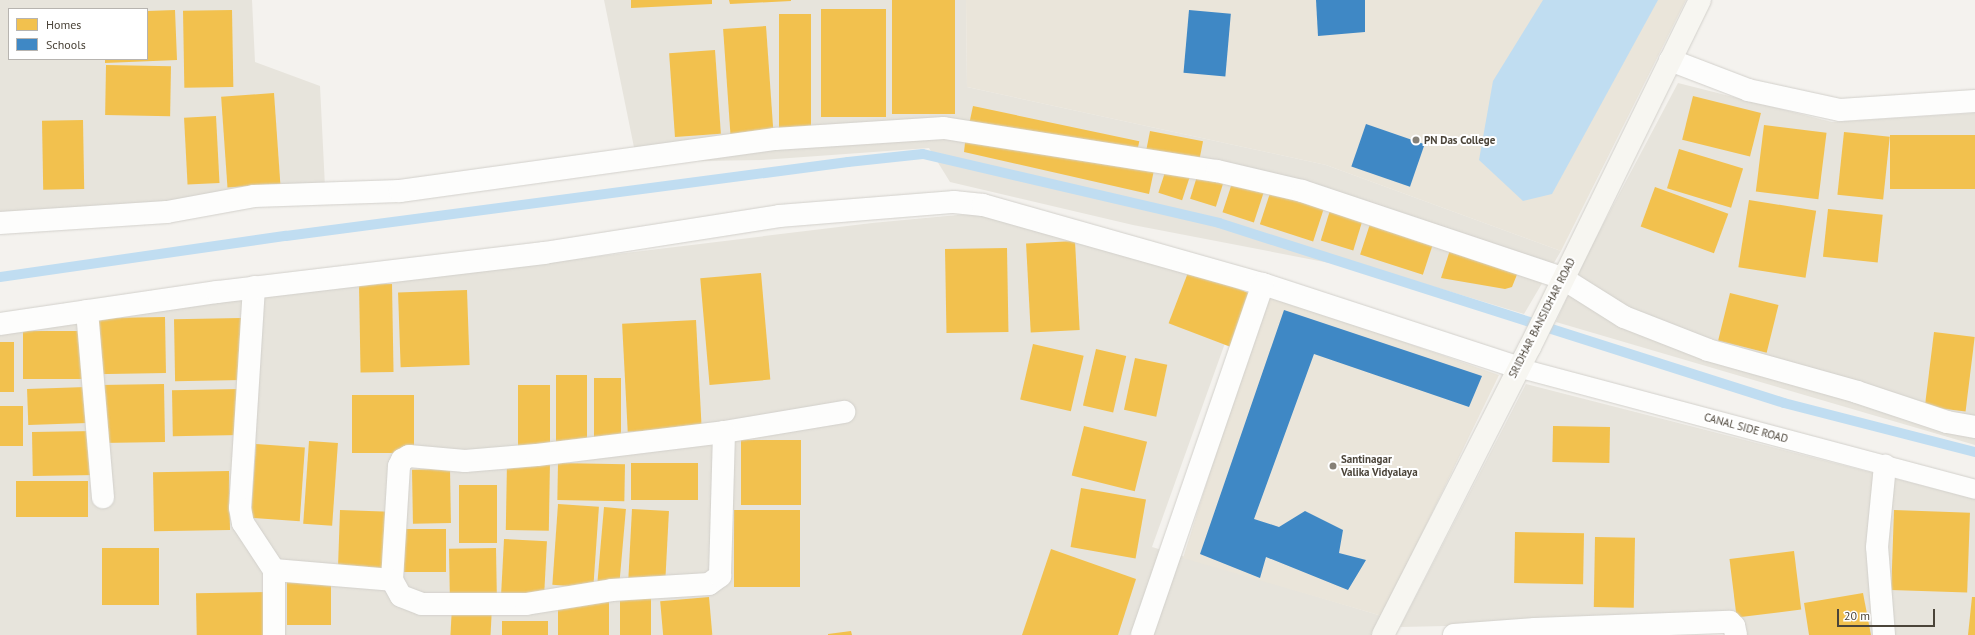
<!DOCTYPE html>
<style>
body{margin:0}
#map{position:relative;width:1975px;height:635px;overflow:hidden;background:#f4f2ee;font-family:"PT Sans",sans-serif}
div>[style]{position:absolute}
.residential>*{inset:0;background:#e7e4dc}
.education>*{inset:0;background:#eae5da}
.water>*{inset:0;background:#c0ddf1}
.homes>*{inset:0;background:#f2c14e;transform-origin:0 0}
.schools>*{inset:0;background:#3f88c5;transform-origin:0 0}
.stream>*{height:10px;margin:-5px;padding:0 5px;transform-origin:5px;border-radius:5px;background:#c0ddf1}
.roads{filter:drop-shadow(0 0 1px #d2d0cb) drop-shadow(0 0 1px #d2d0cb)}
.lane>*{height:19px;margin:-9.5px;padding:0 9.5px;transform-origin:9.5px;border-radius:9.5px;background:#fdfdfc}
.street>*{height:22px;margin:-11px;padding:0 11px;transform-origin:11px;border-radius:11px;background:#fdfdfc}
.secondary>*{height:22px;margin:-11px;padding:0 11px;transform-origin:11px;border-radius:11px;background:#f7f6f1}
.dots>*{width:11px;height:11px;translate:-50% -50%;box-sizing:border-box;border:2px solid #fff;border-radius:50%}
span{translate:-50% -50%;white-space:nowrap;text-align:center;line-height:1.15;-webkit-text-stroke:4px #fff;paint-order:stroke}
.poi-label{font-size:11px;color:#4b4439;font-weight:700}
.left{translate:0 -50%;text-align:left}
.street-label{font-size:11px;color:#4b4439}
.legend{position:absolute;left:8px;top:8px;width:140px;height:52px;box-sizing:border-box;background:#fff;border:1px solid #b7b4b0;margin:0;padding:5px 7px;list-style:none;font-size:12px;color:#4b4439}
.legend li{display:flex;align-items:center;gap:8px;height:20px}
.legend b{width:20px;border:1px solid #b7b4b0}
.scale{position:absolute;left:1837px;top:609px;width:98px;height:18px;box-sizing:border-box;border:2px solid #4b4439;border-top:0;padding-left:5px;font-size:12px;line-height:14px;white-space:nowrap;color:#4b4439;-webkit-text-stroke:3px #fff;paint-order:stroke}
</style>
<div id="map">
<div class="residential">
<div style="clip-path:polygon(evenodd,0 0,252px 0,255px 62px,320px 86px,325px 187px,0 233px,0 0,9px 9px,147px 9px,147px 59px,9px 59px,9px 9px)"></div>
<div style="clip-path:polygon(604px 0,966px 0,967px 87px,1326px 165px,1561px 251px,1524px 314px,1402px 277px,1133px 225px,950px 182px,929px 148px,762px 160px,637px 162px)"></div>
<div style="clip-path:polygon(1678px 83px,1832px 122px,1975px 113px,1975px 445px,1556px 322px,1580px 268px)"></div>
<div style="clip-path:polygon(990px 212px,1244px 290px,1152px 547px,1382px 616px,1372px 635px,0 635px,0 329px,872px 223px)"></div>
<div style="clip-path:polygon(1526px 384px,1975px 499px,1975px 635px,1735px 635px,1727px 620px,1400px 627px)"></div>
</div>
<div class="education">
<div style="clip-path:polygon(966px 0,1686px 0,1561px 251px,1326px 165px,967px 87px)"></div>
<div style="clip-path:polygon(1266px 294px,1499px 375px,1382px 616px,1183px 558px)"></div>
</div>
<div class="water">
<div style="clip-path:polygon(1543px 0,1658px 0,1552px 194px,1523px 201px,1479px 160px,1493px 81px)"></div>
</div>
<div class="homes">
<div style="clip-path:polygon(631px 0,712px 0,712px 4px,631px 8px)"></div>
<div style="clip-path:polygon(729px 0,791px 0,791px 1px,730px 4px)"></div>
<div style="left:892px;top:0;width:63px;height:114px"></div>
<div style="left:821px;top:9px;width:65px;height:108px"></div>
<div style="clip-path:polygon(175px 10px,177px 60px,105px 63px,105px 59px,147px 59px,147px 11px)"></div>
<div style="left:232px;top:10px;width:77px;height:49px;rotate:89deg"></div>
<div style="left:779px;top:14px;width:32px;height:114px"></div>
<div style="left:766px;top:26px;width:106px;height:43px;rotate:86deg"></div>
<div style="left:715px;top:50px;width:84px;height:46px;rotate:86deg"></div>
<div style="left:106px;top:65px;width:65px;height:50px;rotate:1deg"></div>
<div style="left:274px;top:93px;width:91px;height:53px;rotate:86deg"></div>
<div style="left:1693px;top:96px;width:70px;height:45px;rotate:14deg"></div>
<div style="left:973px;top:106px;width:170px;height:19px;rotate:12deg"></div>
<div style="left:216px;top:116px;width:67px;height:32px;rotate:87deg"></div>
<div style="left:83px;top:120px;width:69px;height:41px;rotate:89deg"></div>
<div style="left:1764px;top:125px;width:63px;height:67px;rotate:7deg"></div>
<div style="left:1150px;top:131px;width:54px;height:26px;rotate:11deg"></div>
<div style="left:1844px;top:132px;width:46px;height:63px;rotate:6deg"></div>
<div style="clip-path:polygon(966px 134px,1154px 170px,1149px 194px,964px 152px)"></div>
<div style="left:1975px;top:135px;width:54px;height:85px;rotate:90deg"></div>
<div style="left:1679px;top:149px;width:67px;height:41px;rotate:17deg"></div>
<div style="left:1167px;top:166px;width:25px;height:28px;rotate:18deg"></div>
<div style="left:1198px;top:173px;width:27px;height:27px;rotate:17deg"></div>
<div style="left:1233px;top:180px;width:33px;height:34px;rotate:18deg"></div>
<div style="left:1655px;top:187px;width:78px;height:42px;rotate:20deg"></div>
<div style="left:1271px;top:190px;width:56px;height:36px;rotate:18deg"></div>
<div style="left:1749px;top:200px;width:68px;height:68px;rotate:9deg"></div>
<div style="left:1331px;top:207px;width:34px;height:35px;rotate:17deg"></div>
<div style="left:1828px;top:209px;width:55px;height:48px;rotate:6deg"></div>
<div style="left:1370px;top:224px;width:66px;height:32px;rotate:18deg"></div>
<div style="left:1075px;top:241px;width:89px;height:49px;rotate:87deg"></div>
<div style="left:1007px;top:248px;width:84px;height:62px;rotate:89deg"></div>
<div style="clip-path:polygon(1450px 250px,1518px 272px,1512px 287px,1505px 289px,1441px 278px)"></div>
<div style="left:1189px;top:270px;width:66px;height:57px;rotate:21deg"></div>
<div style="left:761px;top:273px;width:107px;height:61px;rotate:85deg"></div>
<div style="left:392px;top:284px;width:88px;height:33px;rotate:89deg"></div>
<div style="left:467px;top:290px;width:75px;height:69px;rotate:88deg"></div>
<div style="left:1730px;top:293px;width:50px;height:49px;rotate:14deg"></div>
<div style="left:165px;top:317px;width:56px;height:72px;rotate:89deg"></div>
<div style="left:241px;top:318px;width:62px;height:67px;rotate:89deg"></div>
<div style="left:696px;top:320px;width:108px;height:74px;rotate:87deg"></div>
<div style="left:85px;top:331px;width:48px;height:62px;rotate:90deg"></div>
<div style="left:1934px;top:332px;width:41px;height:75px;rotate:7deg"></div>
<div style="left:0;top:342px;width:14px;height:50px"></div>
<div style="left:1033px;top:344px;width:52px;height:57px;rotate:13deg"></div>
<div style="left:1096px;top:349px;width:31px;height:58px;rotate:13deg"></div>
<div style="left:1135px;top:358px;width:33px;height:53px;rotate:12deg"></div>
<div style="left:556px;top:375px;width:31px;height:68px"></div>
<div style="left:594px;top:378px;width:27px;height:67px"></div>
<div style="left:164px;top:384px;width:58px;height:64px;rotate:89deg"></div>
<div style="left:518px;top:385px;width:32px;height:61px"></div>
<div style="left:86px;top:387px;width:36px;height:59px;rotate:88deg"></div>
<div style="left:240px;top:389px;width:46px;height:68px;rotate:89deg"></div>
<div style="left:352px;top:395px;width:62px;height:58px"></div>
<div style="left:0;top:406px;width:23px;height:40px"></div>
<div style="left:1084px;top:426px;width:65px;height:51px;rotate:14deg"></div>
<div style="left:1553px;top:426px;width:57px;height:36px;rotate:1deg"></div>
<div style="left:96px;top:431px;width:44px;height:64px;rotate:89deg"></div>
<div style="left:741px;top:440px;width:60px;height:65px"></div>
<div style="left:309px;top:441px;width:29px;height:83px;rotate:4deg"></div>
<div style="left:256px;top:444px;width:49px;height:74px;rotate:4deg"></div>
<div style="left:507px;top:461px;width:43px;height:69px;rotate:1deg"></div>
<div style="left:558px;top:463px;width:67px;height:37px;rotate:1deg"></div>
<div style="left:631px;top:463px;width:67px;height:37px"></div>
<div style="left:450px;top:469px;width:54px;height:38px;rotate:89deg"></div>
<div style="left:229px;top:471px;width:59px;height:76px;rotate:89deg"></div>
<div style="left:88px;top:481px;width:36px;height:72px;rotate:90deg"></div>
<div style="left:459px;top:485px;width:38px;height:58px"></div>
<div style="left:1081px;top:488px;width:66px;height:60px;rotate:10deg"></div>
<div style="left:558px;top:504px;width:41px;height:81px;rotate:4deg"></div>
<div style="left:604px;top:507px;width:22px;height:77px;rotate:5deg"></div>
<div style="left:632px;top:509px;width:37px;height:76px;rotate:3deg"></div>
<div style="left:340px;top:510px;width:50px;height:58px;rotate:2deg"></div>
<div style="left:734px;top:510px;width:66px;height:77px"></div>
<div style="left:1894px;top:510px;width:76px;height:80px;rotate:2deg"></div>
<div style="left:404px;top:529px;width:42px;height:43px"></div>
<div style="left:1515px;top:532px;width:69px;height:51px;rotate:1deg"></div>
<div style="left:1595px;top:537px;width:40px;height:70px;rotate:1deg"></div>
<div style="left:504px;top:539px;width:43px;height:60px;rotate:3deg"></div>
<div style="left:102px;top:548px;width:57px;height:57px"></div>
<div style="left:496px;top:548px;width:53px;height:47px;rotate:89deg"></div>
<div style="clip-path:polygon(1051px 549px,1136px 579px,1118px 635px,1022px 635px)"></div>
<div style="left:1794px;top:551px;width:59px;height:65px;rotate:83deg"></div>
<div style="left:331px;top:579px;width:46px;height:44px;rotate:90deg"></div>
<div style="left:269px;top:592px;width:43px;height:73px;rotate:89deg"></div>
<div style="clip-path:polygon(1863px 593px,1871px 635px,1809px 635px,1804px 603px)"></div>
<div style="left:620px;top:595px;width:31px;height:40px"></div>
<div style="left:709px;top:597px;width:38px;height:49px;rotate:85deg"></div>
<div style="clip-path:polygon(1972px 597px,1975px 597px,1975px 635px,1968px 635px)"></div>
<div style="left:558px;top:601px;width:51px;height:34px"></div>
<div style="left:452px;top:606px;width:40px;height:29px;rotate:3deg"></div>
<div style="left:502px;top:621px;width:46px;height:14px"></div>
<div style="clip-path:polygon(851px 631px,852px 635px,828px 635px,828px 634px)"></div>
</div>
<div class="schools">
<div style="clip-path:polygon(1316px 0,1365px 0,1365px 32px,1318px 36px)"></div>
<div style="left:1189px;top:10px;width:42px;height:63px;rotate:5deg"></div>
<div style="left:1366px;top:124px;width:62px;height:45px;rotate:19deg"></div>
<div style="clip-path:polygon(1284px 310px,1482px 376px,1469px 407px,1314px 354px,1254px 519px,1279px 527px,1305px 511px,1343px 530px,1339px 553px,1366px 560px,1348px 590px,1266px 557px,1260px 578px,1200px 554px)"></div>
</div>
<div class="stream">
<div style="left:0;top:277px;width:289px;rotate:-8.2deg"></div>
<div style="left:286px;top:236px;width:567px;rotate:-7.5deg"></div>
<div style="left:848px;top:162px;width:75px;rotate:-6.1deg"></div>
<div style="left:923px;top:154px;width:304px;rotate:13.1deg"></div>
<div style="left:1219px;top:223px;width:593px;rotate:17.67deg"></div>
<div style="left:1784px;top:403px;width:197px;rotate:14.4deg"></div>
</div>
<div class="roads">
<div class="lane">
<div style="left:1517px;top:367px;width:474px;rotate:14.9deg"></div>
</div>
<div class="street">
<div style="left:1670px;top:60px;width:84px;rotate:21deg"></div>
<div style="left:1748px;top:90px;width:94px;rotate:12.3deg"></div>
<div style="left:1840px;top:110px;width:135px;rotate:-3.8deg"></div>
<div style="left:0;top:223px;width:167px;rotate:-3.8deg"></div>
<div style="left:167px;top:212px;width:88px;rotate:-10.4deg"></div>
<div style="left:254px;top:196px;width:146px;rotate:-2deg"></div>
<div style="left:400px;top:191px;width:379px;rotate:-7.9deg"></div>
<div style="left:775px;top:139px;width:169px;rotate:-3.7deg"></div>
<div style="left:944px;top:128px;width:276px;rotate:9deg"></div>
<div style="left:1217px;top:171px;width:87px;rotate:13.2deg"></div>
<div style="left:1302px;top:191px;width:274px;rotate:18.5deg"></div>
<div style="left:1562px;top:278px;width:73px;rotate:32.2deg"></div>
<div style="left:1624px;top:317px;width:90px;rotate:21.4deg"></div>
<div style="left:1708px;top:350px;width:155px;rotate:15.7deg"></div>
<div style="left:1857px;top:392px;width:95px;rotate:18.4deg"></div>
<div style="left:1947px;top:422px;width:28px;rotate:10deg"></div>
<div style="left:254px;top:287px;width:221px;rotate:93.6deg"></div>
<div style="left:240px;top:508px;width:15px;rotate:79deg"></div>
<div style="left:243px;top:523px;width:56px;rotate:56.6deg"></div>
<div style="left:87px;top:311px;width:187px;rotate:85.1deg"></div>
<div style="left:0;top:324px;width:219px;rotate:-8.4deg"></div>
<div style="left:217px;top:292px;width:329px;rotate:-6.8deg"></div>
<div style="left:544px;top:253px;width:238px;rotate:-8.9deg"></div>
<div style="left:779px;top:216px;width:176px;rotate:-4.6deg"></div>
<div style="left:954px;top:202px;width:29px;rotate:6deg"></div>
<div style="left:983px;top:205px;width:291px;rotate:15.8deg"></div>
<div style="left:1263px;top:284px;width:267px;rotate:18.1deg"></div>
<div style="left:392px;top:580px;width:114px;rotate:-86.5deg"></div>
<div style="left:399px;top:466px;width:7px;rotate:-63deg"></div>
<div style="left:402px;top:460px;width:8px;rotate:-30deg"></div>
<div style="left:409px;top:456px;width:56px;rotate:5.1deg"></div>
<div style="left:465px;top:461px;width:72px;rotate:-4.8deg"></div>
<div style="left:537px;top:455px;width:188px;rotate:-7deg"></div>
<div style="left:724px;top:432px;width:122px;rotate:-9.5deg"></div>
<div style="left:274px;top:635px;width:65px;rotate:-90deg"></div>
<div style="left:274px;top:570px;width:118px;rotate:4.8deg"></div>
<div style="left:392px;top:580px;width:18px;rotate:61deg"></div>
<div style="left:401px;top:596px;width:22px;rotate:21deg"></div>
<div style="left:422px;top:604px;width:104px"></div>
<div style="left:526px;top:604px;width:87px;rotate:-9.2deg"></div>
<div style="left:612px;top:590px;width:97px;rotate:-3.5deg"></div>
<div style="left:709px;top:584px;width:14px;rotate:-36deg"></div>
<div style="left:720px;top:576px;width:144px;rotate:-88.4deg"></div>
<div style="left:1142px;top:635px;width:371px;rotate:-71deg"></div>
<div style="left:1454px;top:635px;width:81px;rotate:-4.2deg"></div>
<div style="left:1535px;top:629px;width:195px;rotate:-2.1deg"></div>
<div style="left:1730px;top:622px;width:6px;rotate:45deg"></div>
<div style="left:1734px;top:626px;width:9px;rotate:77deg"></div>
<div style="left:1884px;top:635px;width:88px;rotate:-94.5deg"></div>
<div style="left:1877px;top:547px;width:82px;rotate:-84.4deg"></div>
</div>
<div class="secondary">
<div style="left:1383px;top:635px;width:323px;rotate:-63deg"></div>
<div style="left:1530px;top:347px;width:386px;rotate:-63.9deg"></div>
</div>
</div>
<div class="dots">
<div style="left:1416px;top:140px;background:#868178"></div>
<div style="left:1333px;top:466px;background:#868178"></div>
</div>
<div class="poi-label">
<span class="left" style="left:1424px;top:140px">PN Das College</span>
<span class="left" style="left:1341px;top:466px">Santinagar<br>Valika Vidyalaya</span>
</div>
<div class="street-label">
<span style="left:1542px;top:318px;rotate:-63deg">SRIDHAR BANSIDHAR ROAD</span>
<span style="left:1746px;top:428px;rotate:15deg">CANAL SIDE ROAD</span>
</div>
<ul class="legend">
<li><b style="height:11px;background:#f2c14e"></b>Homes</li>
<li><b style="height:11px;background:#3f88c5"></b>Schools</li>
</ul>
<div class="scale">20 m</div>
</div>
